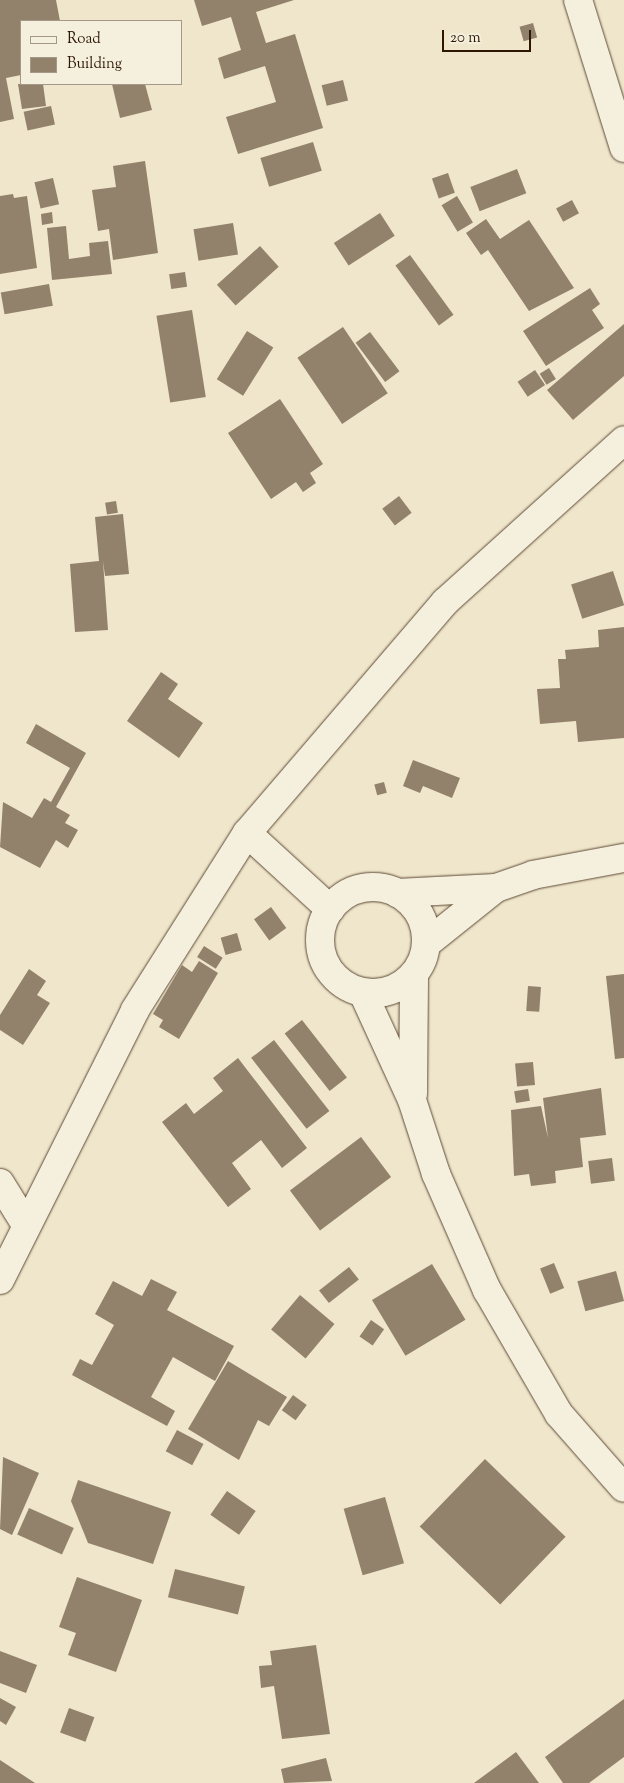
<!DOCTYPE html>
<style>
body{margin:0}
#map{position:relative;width:624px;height:1783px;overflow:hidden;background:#efe6cb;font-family:"Sorts Mill Goudy",serif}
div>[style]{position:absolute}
.building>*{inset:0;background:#92826b;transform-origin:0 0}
.roads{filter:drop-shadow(0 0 1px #5e4a36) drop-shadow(0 0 1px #5e4a36)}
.minor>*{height:28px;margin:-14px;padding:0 14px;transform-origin:14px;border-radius:14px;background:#f5efdd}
.minor>.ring{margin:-14px;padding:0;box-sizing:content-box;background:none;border:28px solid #f5efdd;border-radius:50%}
.tertiary>*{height:28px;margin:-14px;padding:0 14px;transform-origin:14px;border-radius:14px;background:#f5efdd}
span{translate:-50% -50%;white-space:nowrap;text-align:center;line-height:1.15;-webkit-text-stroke:4px #f5efdd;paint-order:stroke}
.legend{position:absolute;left:20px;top:20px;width:162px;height:65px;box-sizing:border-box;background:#f5efdd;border:1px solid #a59886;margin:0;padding:6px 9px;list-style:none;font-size:15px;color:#2e1604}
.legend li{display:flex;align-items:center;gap:10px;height:25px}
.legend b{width:25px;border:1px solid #a59886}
.scale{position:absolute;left:442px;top:30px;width:89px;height:22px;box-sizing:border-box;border:2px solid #2e1604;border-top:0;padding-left:6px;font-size:15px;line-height:18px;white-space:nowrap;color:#2e1604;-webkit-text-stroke:4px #f5efdd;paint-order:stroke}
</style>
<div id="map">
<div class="building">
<div style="clip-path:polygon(0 0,56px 0,60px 21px,21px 21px,21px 75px,6px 78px,14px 119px,0 122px)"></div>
<div style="clip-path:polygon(194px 0,294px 0,256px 12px,266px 43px,295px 34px,323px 128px,238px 154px,226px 117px,276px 102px,265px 66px,224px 79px,218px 58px,241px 50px,231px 17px,202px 26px)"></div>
<div style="left:533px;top:23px;width:15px;height:14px;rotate:74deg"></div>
<div style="left:343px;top:80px;width:21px;height:22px;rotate:76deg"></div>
<div style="clip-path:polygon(18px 84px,43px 84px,46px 106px,22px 109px)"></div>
<div style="clip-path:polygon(112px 84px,145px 84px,152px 110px,120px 118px)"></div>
<div style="left:51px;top:106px;width:19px;height:28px;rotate:78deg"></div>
<div style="left:313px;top:142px;width:30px;height:55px;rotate:73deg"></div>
<div style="clip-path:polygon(145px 161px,158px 253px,113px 260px,109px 229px,98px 231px,92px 190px,116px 187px,113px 166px)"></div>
<div style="left:517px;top:169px;width:26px;height:50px;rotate:69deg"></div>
<div style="left:448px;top:173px;width:21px;height:17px;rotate:71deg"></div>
<div style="left:53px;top:178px;width:27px;height:19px;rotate:77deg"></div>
<div style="clip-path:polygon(13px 194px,14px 198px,27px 196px,37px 268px,0 274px,0 196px)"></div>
<div style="left:457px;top:196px;width:31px;height:18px;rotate:59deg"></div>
<div style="left:572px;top:200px;width:15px;height:18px;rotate:62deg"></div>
<div style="clip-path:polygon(52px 212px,53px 223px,42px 225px,41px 214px)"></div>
<div style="left:380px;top:213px;width:27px;height:55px;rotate:57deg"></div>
<div style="clip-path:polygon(486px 219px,500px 239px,529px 220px,574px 288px,529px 311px,488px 250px,481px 255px,466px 233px)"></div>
<div style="left:233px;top:223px;width:32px;height:40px;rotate:81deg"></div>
<div style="clip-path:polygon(66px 226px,69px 259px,90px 256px,89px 243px,108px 241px,112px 274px,52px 280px,47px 228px)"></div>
<div style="left:260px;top:246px;width:28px;height:58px;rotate:48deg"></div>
<div style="left:410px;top:255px;width:74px;height:18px;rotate:54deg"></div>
<div style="left:185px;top:272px;width:15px;height:16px;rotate:82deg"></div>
<div style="left:49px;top:284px;width:22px;height:49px;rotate:80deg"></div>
<div style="clip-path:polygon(590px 288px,600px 304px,592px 310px,604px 328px,546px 366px,523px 331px)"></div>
<div style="left:192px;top:310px;width:88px;height:36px;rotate:81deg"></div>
<div style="clip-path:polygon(624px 324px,624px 376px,573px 420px,547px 390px)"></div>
<div style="left:343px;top:327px;width:80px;height:55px;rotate:56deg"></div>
<div style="left:247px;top:331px;width:31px;height:57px;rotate:32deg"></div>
<div style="left:370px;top:332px;width:49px;height:18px;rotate:53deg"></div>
<div style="left:549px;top:368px;width:13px;height:11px;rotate:58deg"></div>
<div style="left:535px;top:370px;width:18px;height:21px;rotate:56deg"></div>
<div style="clip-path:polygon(280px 399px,323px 464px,310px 473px,316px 483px,303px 492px,296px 482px,271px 499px,228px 433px)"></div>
<div style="left:399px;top:496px;width:21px;height:21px;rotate:53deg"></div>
<div style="left:116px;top:501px;width:12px;height:11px;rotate:81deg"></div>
<div style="clip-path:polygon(123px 514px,129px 574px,105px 576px,103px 561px,108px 630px,75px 632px,70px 564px,99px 561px,95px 517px)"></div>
<div style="left:613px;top:571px;width:36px;height:44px;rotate:72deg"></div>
<div style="clip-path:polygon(624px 627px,624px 738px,578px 742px,576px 721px,540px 724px,537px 689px,560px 688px,558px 659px,566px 659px,565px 650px,599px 647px,598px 630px)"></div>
<div style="clip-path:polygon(161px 672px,178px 684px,168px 699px,203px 723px,179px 758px,127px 721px)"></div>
<div style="clip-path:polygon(36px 724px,86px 753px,56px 807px,70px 815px,65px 823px,78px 830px,68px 848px,56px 840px,40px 868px,0 847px,3px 802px,32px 818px,44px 798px,51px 802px,70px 768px,26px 743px)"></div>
<div style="clip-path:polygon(413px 760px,460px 778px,452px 798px,423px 786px,420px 793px,403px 786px)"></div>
<div style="left:384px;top:782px;width:11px;height:10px;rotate:75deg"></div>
<div style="left:271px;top:907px;width:26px;height:21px;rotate:54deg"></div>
<div style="left:237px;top:933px;width:18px;height:17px;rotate:74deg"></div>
<div style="left:204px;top:946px;width:22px;height:13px;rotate:32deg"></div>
<div style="clip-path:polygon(199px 961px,218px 973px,179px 1039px,159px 1027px,163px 1020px,153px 1014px,182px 965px,192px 972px)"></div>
<div style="clip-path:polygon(29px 969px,46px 981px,37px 995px,50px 1003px,23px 1045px,0 1030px,0 1015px)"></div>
<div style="clip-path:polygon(624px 974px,624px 1058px,615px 1059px,606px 976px)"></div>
<div style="left:528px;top:986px;width:13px;height:25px;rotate:4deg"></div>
<div style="left:302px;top:1020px;width:73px;height:22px;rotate:52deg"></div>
<div style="left:274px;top:1040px;width:90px;height:29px;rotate:52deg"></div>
<div style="clip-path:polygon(238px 1058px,307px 1148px,282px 1168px,261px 1140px,232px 1163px,251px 1189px,228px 1207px,162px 1122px,186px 1103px,194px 1114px,223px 1091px,213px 1078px)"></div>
<div style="left:533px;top:1062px;width:23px;height:18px;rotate:85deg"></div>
<div style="clip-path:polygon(601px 1088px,606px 1135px,580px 1138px,583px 1167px,555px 1171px,556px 1183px,531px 1186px,529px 1174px,514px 1176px,511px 1110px,541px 1106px,548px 1138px,543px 1098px)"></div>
<div style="left:528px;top:1089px;width:12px;height:14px;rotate:81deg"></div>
<div style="left:361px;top:1137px;width:50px;height:89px;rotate:53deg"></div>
<div style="left:612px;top:1158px;width:23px;height:24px;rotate:83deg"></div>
<div style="left:554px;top:1263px;width:27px;height:15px;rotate:68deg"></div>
<div style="left:432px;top:1264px;width:65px;height:70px;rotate:59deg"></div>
<div style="left:349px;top:1267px;width:16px;height:38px;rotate:52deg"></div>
<div style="left:616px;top:1271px;width:31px;height:40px;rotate:75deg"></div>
<div style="clip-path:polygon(151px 1279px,177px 1292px,167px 1310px,234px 1346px,215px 1381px,173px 1357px,151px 1397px,175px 1411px,167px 1426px,72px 1375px,80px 1359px,92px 1365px,114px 1325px,95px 1314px,113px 1281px,142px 1296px)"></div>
<div style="left:300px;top:1295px;width:45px;height:45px;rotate:40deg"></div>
<div style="left:371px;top:1320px;width:16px;height:20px;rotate:35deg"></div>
<div style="clip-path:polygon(228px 1361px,287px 1397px,269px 1426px,258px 1420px,239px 1460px,188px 1429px)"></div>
<div style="left:293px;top:1395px;width:17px;height:19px;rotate:36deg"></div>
<div style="left:177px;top:1430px;width:30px;height:24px;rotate:28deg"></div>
<div style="clip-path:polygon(3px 1457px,39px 1473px,12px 1535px,0 1529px)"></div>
<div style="left:485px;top:1459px;width:112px;height:94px;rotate:44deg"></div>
<div style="clip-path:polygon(78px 1480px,171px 1512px,153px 1564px,88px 1543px,71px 1501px)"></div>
<div style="left:227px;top:1491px;width:35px;height:29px;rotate:35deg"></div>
<div style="left:385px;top:1497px;width:69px;height:43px;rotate:74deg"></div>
<div style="left:29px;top:1508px;width:49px;height:29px;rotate:24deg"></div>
<div style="left:175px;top:1569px;width:72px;height:29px;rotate:14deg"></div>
<div style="clip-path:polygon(77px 1577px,142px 1600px,116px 1672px,68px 1655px,76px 1633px,59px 1627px)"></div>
<div style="clip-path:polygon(316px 1645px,330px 1734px,282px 1739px,274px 1686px,261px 1688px,259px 1666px,272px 1665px,270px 1651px)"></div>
<div style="clip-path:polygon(0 1651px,37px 1665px,26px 1693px,0 1683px)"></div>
<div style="clip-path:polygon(0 1698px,16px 1707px,6px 1725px,0 1721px)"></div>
<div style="clip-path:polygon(624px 1699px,624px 1757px,589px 1783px,563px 1783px,545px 1757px)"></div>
<div style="left:69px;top:1708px;width:27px;height:26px;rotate:20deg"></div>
<div style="clip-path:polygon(516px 1752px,539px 1783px,474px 1783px)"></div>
<div style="clip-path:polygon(326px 1758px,332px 1781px,284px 1783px,281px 1769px)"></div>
<div style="clip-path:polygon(0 1760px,35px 1783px,0 1783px)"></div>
</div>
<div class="roads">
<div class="minor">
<div style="left:578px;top:0;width:155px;rotate:72.7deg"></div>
<div style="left:247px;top:833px;width:113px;rotate:42.5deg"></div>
<div class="ring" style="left:320px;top:887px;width:78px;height:78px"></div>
<div style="left:397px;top:893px;width:99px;rotate:-2.9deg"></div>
<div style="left:496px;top:888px;width:39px;rotate:-19deg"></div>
<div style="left:533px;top:875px;width:93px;rotate:-10.6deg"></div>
<div style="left:426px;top:944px;width:90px;rotate:-38.7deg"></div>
<div style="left:363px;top:993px;width:118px;rotate:65.4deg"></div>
<div style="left:412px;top:1100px;width:78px;rotate:72deg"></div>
<div style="left:436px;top:1174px;width:127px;rotate:66.3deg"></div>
<div style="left:487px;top:1290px;width:143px;rotate:59.9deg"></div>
<div style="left:559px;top:1414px;width:98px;rotate:48.7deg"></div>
<div style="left:413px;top:1094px;width:120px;rotate:-89.5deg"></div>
<div style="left:0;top:1183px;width:49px;rotate:58.2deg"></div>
</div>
<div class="tertiary">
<div style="left:0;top:1280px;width:302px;rotate:-63.4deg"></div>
<div style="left:135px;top:1010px;width:209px;rotate:-57.7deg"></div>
<div style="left:247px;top:833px;width:304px;rotate:-49.4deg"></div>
<div style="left:445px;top:602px;width:241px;rotate:-42.1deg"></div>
</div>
</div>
<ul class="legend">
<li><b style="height:6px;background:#f5efdd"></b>Road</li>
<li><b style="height:14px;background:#92826b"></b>Building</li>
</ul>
<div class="scale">20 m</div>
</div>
